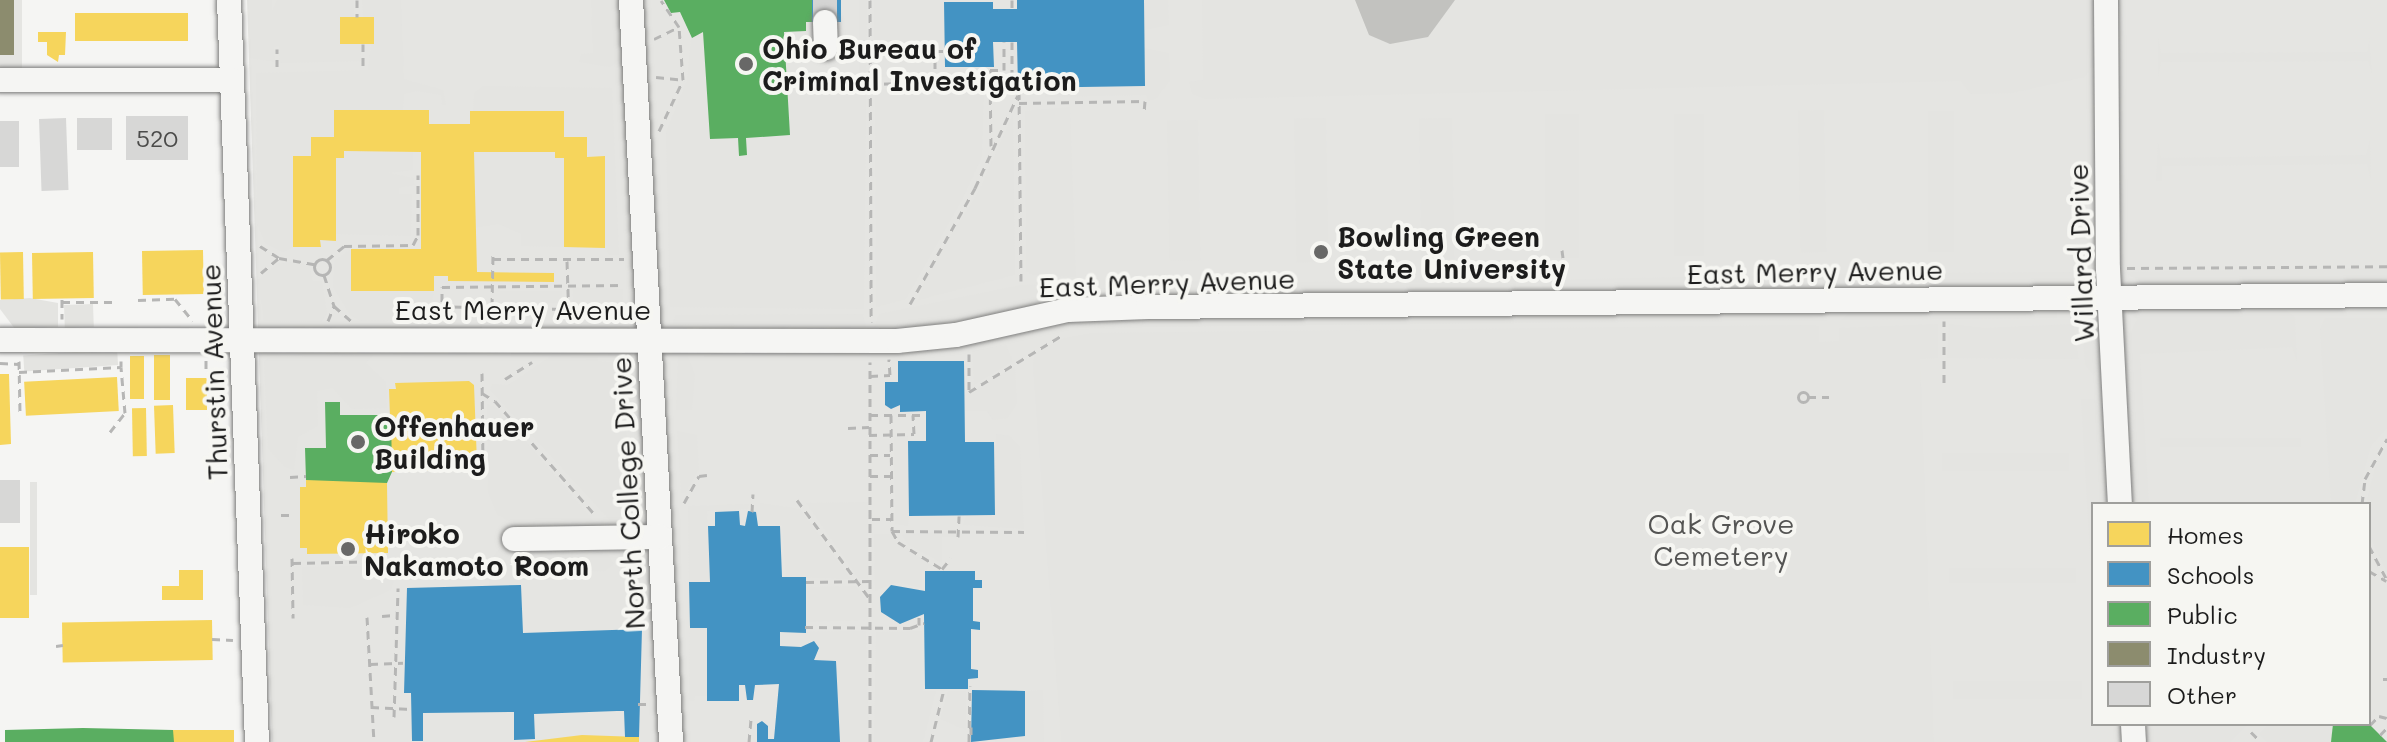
<!DOCTYPE html>
<style>
body{margin:0}
#map{position:relative;width:2387px;height:742px;overflow:hidden;background:#f5f5f3;font-family:Mali,sans-serif}
div>[style]{position:absolute}
.built>*{inset:0;background:#e5e5e2;transform-origin:0 0}
.green>*{inset:0;background:#e4e4e1;transform-origin:0 0}
.water>*{inset:0;background:#c2c2bf}
.homes>*{inset:0;background:#f6d55c;transform-origin:0 0}
.schools>*{inset:0;background:#4393c3;transform-origin:0 0}
.public>*{inset:0;background:#5aae61}
.industry>*{inset:0;background:#8c8c6e;transform-origin:0 0}
.building>*{inset:0;background:#d7d7d6;transform-origin:0 0}
.minor-tunnel>*{height:24px;margin-top:-12px;transform-origin:0;background:repeating-linear-gradient(90deg,#d4d4d3 0 24px,transparent 0 36px)}
.path>*{height:3px;margin-top:-1.5px;transform-origin:0;background:repeating-linear-gradient(90deg,#b6b6b5 0 8px,transparent 0 14px)}
.path>.ring{margin:-1.5px;padding:0;box-sizing:content-box;background:none;border:3px solid #b6b6b5;border-radius:50%}
.roads{filter:drop-shadow(0 0 2px #7e7e7d) drop-shadow(0 0 2px #7e7e7d)}
.minor>*{height:24px;margin:-12px;padding:0 12px;transform-origin:12px;border-radius:12px;background:#f5f5f3}
.dots>*{width:22px;height:22px;translate:-50% -50%;box-sizing:border-box;border:4px solid #f6f6f2;border-radius:50%}
span{translate:-50% -50%;white-space:nowrap;text-align:center;line-height:1.15;-webkit-text-stroke:8px #f6f6f2;paint-order:stroke}
.number-label{font-size:24px;color:#4b4b4a}
.number-label span{-webkit-text-stroke-width:0}
.poi-label{font-size:28px;color:#1c1c1c;font-weight:700}
.left{translate:0 -50%;text-align:left}
.street-label{font-size:28px;color:#1c1c1c}
.park-label{font-size:28px;color:#545453}
.legend{position:absolute;left:2091px;top:502px;width:280px;height:224px;box-sizing:border-box;background:#f6f6f2;border:2px solid #9f9f9c;margin:0;padding:10px 14px;list-style:none;font-size:24px;color:#1c1c1c}
.legend li{display:flex;align-items:center;gap:16px;height:40px}
.legend b{width:40px;border:2px solid #9f9f9c}
</style>
<div id="map">
<div class="built">
<div style="left:0;top:0;width:22px;height:80px"></div>
<div style="clip-path:polygon(evenodd,247px 0,2387px 0,2387px 742px,272px 742px,247px 0,2093px 504px,2369px 504px,2369px 724px,2093px 724px,2093px 504px)"></div>
</div>
<div class="green">
<div style="clip-path:polygon(248px 0,272px 0,272px 11px,277px 0,354px 0,354px 17px,340px 17px,340px 44px,360px 44px,361px 61px,280px 63px,279px 46px,274px 47px,275px 62px,250px 58px)"></div>
<div style="clip-path:polygon(362px 0,401px 0,404px 79px,443px 90px,446px 105px,442px 105px,441px 95px,417px 91px,404px 94px,403px 110px,334px 110px,334px 137px,311px 137px,311px 156px,293px 156px,293px 247px,283px 252px,265px 243px,257px 224px,256px 73px,368px 70px,374px 18px,363px 17px)"></div>
<div style="clip-path:polygon(591px 0,623px 0,625px 56px,610px 67px,579px 62px,581px 54px,593px 53px)"></div>
<div style="clip-path:polygon(859px 0,867px 0,864px 309px,670px 307px,666px 132px,687px 80px,691px 38px,703px 32px,710px 139px,738px 138px,740px 156px,747px 155px,746px 138px,790px 135px,787px 91px,859px 85px)"></div>
<div style="clip-path:polygon(874px 0,960px 0,945px 47px,931px 48px,931px 76px,874px 77px)"></div>
<div style="clip-path:polygon(1144px 0,1168px 0,1169px 25px,1144px 30px)"></div>
<div style="clip-path:polygon(1202px 0,2095px 0,2096px 60px,2085px 77px,2012px 93px,1970px 94px,1961px 81px,1205px 99px,1192px 94px,1189px 82px,1203px 80px)"></div>
<div style="clip-path:polygon(2158px 38px,2161px 53px,2367px 52px,2369px 38px,2372px 74px,2368px 61px,2161px 62px,2158px 77px)"></div>
<div style="clip-path:polygon(1144px 48px,1169px 53px,1170px 81px,1156px 99px,1148px 101px,1146px 95px,1045px 97px,1045px 87px)"></div>
<div style="clip-path:polygon(483px 86px,612px 88px,619px 255px,609px 255px,605px 248px,605px 157px,587px 157px,587px 137px,564px 137px,473px 111px,474px 93px)"></div>
<div style="clip-path:polygon(984px 88px,982px 157px,962px 200px,906px 299px,876px 307px,875px 89px)"></div>
<div style="clip-path:polygon(620px 90px,623px 95px,633px 310px,629px 308px)"></div>
<div style="clip-path:polygon(1070px 107px,1076px 277px,1032px 275px,1026px 271px,1025px 111px)"></div>
<div style="left:1824px;top:110px;width:142px;height:26px;rotate:89deg"></div>
<div style="left:1928px;top:111px;width:26px;height:141px"></div>
<div style="clip-path:polygon(1013px 114px,1015px 275px,918px 300px,930px 267px,978px 193px)"></div>
<div style="left:1545px;top:114px;width:34px;height:144px"></div>
<div style="left:1674px;top:114px;width:30px;height:142px"></div>
<div style="left:1326px;top:118px;width:144px;height:32px;rotate:89deg"></div>
<div style="left:1452px;top:118px;width:141px;height:33px;rotate:89deg"></div>
<div style="left:1198px;top:120px;width:140px;height:31px;rotate:89deg"></div>
<div style="clip-path:polygon(2370px 139px,2371px 181px,2367px 164px,2162px 166px,2162px 181px,2156px 181px,2158px 142px,2161px 158px,2366px 155px)"></div>
<div style="clip-path:polygon(344px 151px,413px 152px,413px 170px,388px 173px,414px 178px,415px 185px,399px 188px,399px 194px,412px 194px,411px 236px,336px 234px,336px 158px)"></div>
<div style="clip-path:polygon(474px 152px,555px 152px,555px 158px,564px 158px,564px 247px,521px 246px,521px 234px,499px 224px,473px 228px)"></div>
<div style="clip-path:polygon(351px 249px,351px 291px,434px 291px,432px 301px,401px 320px,360px 321px,350px 315px,333px 287px,335px 260px)"></div>
<div style="clip-path:polygon(298px 261px,310px 267px,313px 281px,322px 281px,327px 313px,321px 322px,264px 321px,258px 280px,277px 264px)"></div>
<div style="clip-path:polygon(2387px 268px,2387px 282px,2148px 287px,2124px 272px)"></div>
<div style="clip-path:polygon(2076px 272px,2076px 287px,1921px 288px,1916px 281px,1920px 273px)"></div>
<div style="clip-path:polygon(1889px 273px,1887px 290px,1549px 295px,1536px 280px)"></div>
<div style="clip-path:polygon(1516px 279px,1516px 288px,1508px 294px,1247px 299px,1235px 283px)"></div>
<div style="clip-path:polygon(1217px 281px,1217px 292px,1209px 297px,1122px 298px,1112px 286px,1114px 282px)"></div>
<div style="clip-path:polygon(1067px 284px,1067px 300px,933px 326px,874px 328px,879px 314px,1021px 285px)"></div>
<div style="left:623px;top:289px;width:26px;height:50px;rotate:92deg"></div>
<div style="left:500px;top:291px;width:62px;height:12px"></div>
<div style="clip-path:polygon(30px 298px,58px 303px,58px 327px,15px 329px,0 309px,0 300px)"></div>
<div style="left:93px;top:304px;width:23px;height:29px;rotate:88deg"></div>
<div style="clip-path:polygon(2282px 307px,2295px 317px,2297px 362px,2292px 347px,2140px 354px,2149px 504px,2137px 504px,2129px 335px,2137px 320px,2133px 316px,2151px 308px)"></div>
<div style="clip-path:polygon(2057px 309px,2057px 318px,1841px 320px,1853px 310px)"></div>
<div style="clip-path:polygon(1804px 311px,1815px 319px,1070px 328px,1071px 318px)"></div>
<div style="clip-path:polygon(863px 314px,866px 328px,672px 324px,676px 315px)"></div>
<div style="clip-path:polygon(2325px 318px,2387px 318px,2387px 428px,2371px 446px,2355px 504px,2331px 504px,2320px 329px)"></div>
<div style="clip-path:polygon(1938px 324px,1938px 358px,1920px 359px,1934px 742px,1061px 742px,1033px 364px,1034px 354px,1064px 338px,1092px 333px,1810px 325px,1819px 326px,1819px 342px,1839px 341px,1839px 328px)"></div>
<div style="clip-path:polygon(1949px 324px,1985px 328px,2074px 324px,2079px 359px,1947px 358px)"></div>
<div style="clip-path:polygon(2082px 325px,2095px 327px,2101px 334px,2101px 366px,2093px 375px,2085px 365px)"></div>
<div style="clip-path:polygon(1006px 345px,1013px 361px,974px 385px,972px 351px)"></div>
<div style="left:117px;top:349px;width:16px;height:94px;rotate:86deg"></div>
<div style="clip-path:polygon(373px 355px,366px 363px,386px 382px,387px 408px,352px 409px,332px 388px,317px 391px,318px 426px,298px 437px,294px 470px,285px 467px,268px 449px,264px 361px,271px 357px)"></div>
<div style="clip-path:polygon(551px 356px,597px 356px,598px 361px,623px 363px,630px 502px,627px 516px,615px 526px,490px 390px,492px 384px,508px 385px)"></div>
<div style="clip-path:polygon(678px 356px,688px 356px,695px 375px,692px 410px,676px 410px)"></div>
<div style="left:630px;top:357px;width:11px;height:127px"></div>
<div style="clip-path:polygon(1015px 367px,1017px 404px,1008px 418px,993px 420px,987px 411px,965px 411px,964px 395px)"></div>
<div style="clip-path:polygon(2081px 399px,2095px 400px,2099px 409px,2104px 504px,2093px 504px,2093px 605px)"></div>
<div style="clip-path:polygon(487px 404px,497px 408px,599px 527px,524px 528px,497px 515px,488px 492px)"></div>
<div style="clip-path:polygon(677px 431px,697px 435px,699px 469px,686px 492px,681px 493px)"></div>
<div style="clip-path:polygon(996px 434px,1010px 436px,1020px 447px,1024px 529px,963px 525px,966px 515px,995px 515px)"></div>
<div style="clip-path:polygon(908px 436px,909px 516px,908px 526px,895px 524px,894px 437px)"></div>
<div style="left:2301px;top:438px;width:9px;height:141px;rotate:90deg"></div>
<div style="clip-path:polygon(2387px 447px,2387px 572px,2369px 535px,2366px 504px,2375px 467px)"></div>
<div style="left:2069px;top:453px;width:18px;height:127px;rotate:90deg"></div>
<div style="left:30px;top:482px;width:7px;height:113px"></div>
<div style="clip-path:polygon(868px 502px,868px 579px,859px 579px,806px 503px)"></div>
<div style="clip-path:polygon(760px 503px,800px 509px,851px 579px,786px 577px,782px 525px,760px 523px)"></div>
<div style="clip-path:polygon(749px 504px,748px 509px,707px 511px,710px 582px,689px 582px,688px 506px)"></div>
<div style="clip-path:polygon(667px 505px,677px 505px,681px 520px,681px 579px,670px 579px)"></div>
<div style="clip-path:polygon(956px 531px,956px 537px,942px 537px,942px 563px,907px 544px,902px 535px)"></div>
<div style="clip-path:polygon(874px 534px,889px 534px,933px 567px,922px 571px,922px 588px,897px 582px,875px 591px)"></div>
<div style="clip-path:polygon(592px 547px,606px 551px,614px 564px,605px 571px,522px 573px,521px 585px,489px 586px,491px 559px,500px 548px)"></div>
<div style="clip-path:polygon(348px 566px,391px 566px,396px 573px,391px 590px,350px 608px,303px 605px,302px 567px)"></div>
<div style="left:1949px;top:568px;width:127px;height:15px"></div>
<div style="clip-path:polygon(856px 586px,867px 601px,868px 620px,805px 622px,806px 587px)"></div>
<div style="clip-path:polygon(690px 628px,707px 628px,707px 696px,695px 696px,694px 701px,689px 701px)"></div>
<div style="clip-path:polygon(866px 631px,869px 742px,840px 742px,836px 661px,779px 660px,768px 632px)"></div>
<div style="clip-path:polygon(922px 631px,923px 691px,936px 691px,923px 742px,874px 742px,876px 632px)"></div>
<div style="left:2082px;top:681px;width:18px;height:129px;rotate:90deg"></div>
<div style="clip-path:polygon(1043px 690px,1044px 742px,995px 742px,995px 736px,1025px 736px,1025px 691px)"></div>
<div style="clip-path:polygon(948px 691px,966px 691px,966px 730px,940px 719px)"></div>
<div style="clip-path:polygon(2149px 724px,2248px 724px,2230px 742px,2150px 742px)"></div>
<div style="clip-path:polygon(2269px 724px,2333px 724px,2331px 742px,2267px 742px,2259px 734px)"></div>
</div>
<div class="water">
<div style="clip-path:polygon(1355px 0,1455px 0,1428px 37px,1390px 44px,1369px 35px)"></div>
</div>
<div class="homes">
<div style="left:188px;top:13px;width:28px;height:113px;rotate:90deg"></div>
<div style="left:340px;top:17px;width:34px;height:27px"></div>
<div style="clip-path:polygon(38px 32px,66px 32px,65px 55px,59px 55px,58px 62px,47px 55px,47px 42px,38px 42px)"></div>
<div style="clip-path:polygon(334px 110px,429px 110px,429px 124px,470px 124px,470px 111px,564px 111px,564px 137px,587px 137px,587px 157px,605px 156px,605px 248px,564px 247px,564px 158px,555px 158px,555px 152px,474px 152px,477px 272px,554px 273px,554px 282px,448px 281px,448px 276px,434px 276px,434px 291px,351px 291px,351px 249px,421px 249px,421px 152px,344px 151px,344px 158px,336px 158px,336px 241px,320px 240px,321px 247px,293px 247px,293px 156px,311px 156px,311px 137px,334px 137px)"></div>
<div style="left:203px;top:250px;width:44px;height:61px;rotate:89deg"></div>
<div style="left:23px;top:252px;width:47px;height:23px;rotate:89deg"></div>
<div style="left:93px;top:252px;width:46px;height:61px;rotate:89deg"></div>
<div style="left:154px;top:355px;width:16px;height:45px"></div>
<div style="left:130px;top:356px;width:14px;height:43px"></div>
<div style="clip-path:polygon(0 374px,9px 374px,11px 444px,0 445px)"></div>
<div style="left:117px;top:377px;width:34px;height:93px;rotate:87deg"></div>
<div style="left:186px;top:378px;width:21px;height:32px"></div>
<div style="clip-path:polygon(469px 381px,474px 385px,477px 463px,467px 463px,467px 469px,392px 472px,389px 389px,396px 389px,395px 383px)"></div>
<div style="left:173px;top:405px;width:48px;height:19px;rotate:88deg"></div>
<div style="left:146px;top:408px;width:48px;height:14px;rotate:89deg"></div>
<div style="clip-path:polygon(377px 479px,387px 483px,388px 553px,307px 554px,307px 548px,300px 548px,300px 487px,306px 487px,306px 480px)"></div>
<div style="left:0;top:547px;width:29px;height:71px"></div>
<div style="clip-path:polygon(179px 570px,203px 570px,203px 600px,162px 600px,162px 586px,179px 586px)"></div>
<div style="left:212px;top:620px;width:40px;height:150px;rotate:89deg"></div>
<div style="left:173px;top:730px;width:61px;height:12px"></div>
<div style="clip-path:polygon(582px 735px,639px 737px,639px 742px,525px 742px)"></div>
</div>
<div class="schools">
<div style="left:812px;top:0;width:29px;height:22px"></div>
<div style="clip-path:polygon(1017px 0,1144px 0,1145px 86px,1018px 88px,1017px 42px,993px 42px,994px 67px,945px 67px,944px 2px,993px 2px,993px 9px,1017px 9px)"></div>
<div style="clip-path:polygon(898px 361px,964px 361px,965px 442px,994px 442px,995px 515px,909px 516px,908px 441px,926px 441px,926px 411px,900px 412px,900px 405px,891px 409px,885px 405px,885px 382px,898px 382px)"></div>
<div style="clip-path:polygon(739px 511px,740px 525px,745px 526px,748px 511px,756px 512px,758px 526px,780px 526px,782px 577px,806px 577px,806px 633px,780px 632px,780px 646px,801px 647px,814px 641px,819px 648px,814px 660px,836px 661px,840px 742px,757px 742px,757px 724px,762px 721px,768px 726px,768px 739px,774px 739px,779px 684px,755px 685px,753px 700px,747px 700px,745px 685px,739px 685px,739px 701px,707px 701px,707px 628px,690px 628px,689px 582px,710px 582px,708px 526px,715px 526px,715px 512px)"></div>
<div style="clip-path:polygon(925px 571px,975px 571px,975px 580px,982px 580px,982px 588px,973px 588px,973px 621px,980px 622px,980px 630px,971px 629px,971px 669px,978px 670px,978px 678px,968px 679px,968px 689px,925px 689px,924px 614px,900px 624px,881px 612px,880px 597px,891px 585px,925px 591px)"></div>
<div style="clip-path:polygon(521px 585px,523px 633px,642px 629px,639px 737px,625px 737px,624px 711px,617px 711px,534px 714px,535px 739px,514px 740px,514px 712px,423px 713px,423px 741px,412px 741px,411px 693px,404px 693px,407px 588px)"></div>
<div style="clip-path:polygon(972px 690px,1025px 691px,1025px 736px,971px 742px)"></div>
</div>
<div class="public">
<div style="clip-path:polygon(664px 0,812px 0,812px 22px,806px 22px,806px 31px,784px 32px,790px 135px,746px 138px,747px 155px,739px 156px,738px 138px,710px 139px,703px 32px,692px 38px,680px 12px,671px 13px)"></div>
<div style="clip-path:polygon(325px 402px,340px 402px,340px 415px,391px 415px,392px 472px,387px 483px,306px 480px,305px 448px,326px 448px)"></div>
<div style="clip-path:polygon(2333px 724px,2369px 724px,2387px 742px,2331px 742px)"></div>
<div style="clip-path:polygon(83px 728px,173px 730px,174px 742px,5px 742px,5px 730px)"></div>
</div>
<div class="industry">
<div style="left:0;top:0;width:14px;height:55px"></div>
</div>
<div class="building">
<div style="left:126px;top:116px;width:62px;height:44px"></div>
<div style="left:66px;top:118px;width:72px;height:27px;rotate:88deg"></div>
<div style="left:77px;top:118px;width:35px;height:32px"></div>
<div style="left:0;top:121px;width:19px;height:46px"></div>
<div style="left:0;top:480px;width:20px;height:43px"></div>
</div>
<div class="minor-tunnel">
<div style="left:825px;top:0;width:22px;rotate:90deg"></div>
</div>
<div class="path">
<div style="left:357px;top:0;width:17px;rotate:90deg"></div>
<div style="left:870px;top:0;width:322px;rotate:89.8deg"></div>
<div style="left:1012px;top:0;width:9px;rotate:90deg"></div>
<div style="left:654px;top:39px;width:28px;rotate:-26deg"></div>
<div style="left:1012px;top:42px;width:38px;rotate:90deg"></div>
<div style="left:1012px;top:80px;width:14px;rotate:60deg"></div>
<div style="left:1019px;top:92px;width:189px;rotate:89.4deg"></div>
<div style="left:363px;top:44px;width:22px;rotate:90deg"></div>
<div style="left:277px;top:67px;width:18px;rotate:-90deg"></div>
<div style="left:656px;top:77px;width:27px;rotate:6deg"></div>
<div style="left:935px;top:82px;width:31px;rotate:-90deg"></div>
<div style="left:935px;top:51px;width:10px"></div>
<div style="left:870px;top:84px;width:142px;rotate:-1.6deg"></div>
<div style="left:1019px;top:103px;width:126px;rotate:-0.9deg"></div>
<div style="left:1145px;top:101px;width:12px;rotate:95deg"></div>
<div style="left:659px;top:131px;width:56px;rotate:-64.8deg"></div>
<div style="left:683px;top:80px;width:53px;rotate:-94.3deg"></div>
<div style="left:679px;top:27px;width:32px;rotate:-124deg"></div>
<div style="left:991px;top:146px;width:76px;rotate:-90.8deg"></div>
<div style="left:990px;top:70px;width:14px"></div>
<div style="left:1004px;top:70px;width:28px;rotate:-90deg"></div>
<div style="left:260px;top:246px;width:22px;rotate:32deg"></div>
<div style="left:279px;top:258px;width:36px;rotate:10deg"></div>
<div style="left:1562px;top:250px;width:8px;rotate:83deg"></div>
<div class="ring" style="left:314px;top:259px;width:13px;height:13px"></div>
<div style="left:493px;top:259px;width:131px"></div>
<div style="left:327px;top:260px;width:22px;rotate:-39deg"></div>
<div style="left:344px;top:246px;width:69px;rotate:-0.8deg"></div>
<div style="left:413px;top:245px;width:11px;rotate:-63deg"></div>
<div style="left:418px;top:235px;width:60px;rotate:-90deg"></div>
<div style="left:567px;top:261px;width:59px;rotate:88.1deg"></div>
<div style="left:2127px;top:268px;width:260px;rotate:-0.4deg"></div>
<div style="left:261px;top:273px;width:23px;rotate:-40deg"></div>
<div style="left:324px;top:275px;width:33px;rotate:72deg"></div>
<div style="left:334px;top:306px;width:23px;rotate:41deg"></div>
<div style="left:62px;top:299px;width:20px;rotate:90deg"></div>
<div style="left:138px;top:300px;width:37px;rotate:-2deg"></div>
<div style="left:175px;top:299px;width:28px;rotate:51deg"></div>
<div style="left:62px;top:302px;width:51px"></div>
<div style="left:910px;top:304px;width:133px;rotate:-60.7deg"></div>
<div style="left:975px;top:188px;width:102px;rotate:-65.2deg"></div>
<div style="left:492px;top:306px;width:51px;rotate:-88.9deg"></div>
<div style="left:442px;top:315px;width:28px;rotate:-90deg"></div>
<div style="left:442px;top:287px;width:182px;rotate:-0.6deg"></div>
<div style="left:412px;top:320px;width:20px;rotate:-45deg"></div>
<div style="left:426px;top:306px;width:139px;rotate:1.2deg"></div>
<div style="left:328px;top:321px;width:16px;rotate:-68deg"></div>
<div style="left:969px;top:354px;width:38px;rotate:90deg"></div>
<div style="left:969px;top:392px;width:111px;rotate:-31.4deg"></div>
<div style="left:206px;top:360px;width:12px;rotate:90deg"></div>
<div style="left:19px;top:361px;width:54px;rotate:88.9deg"></div>
<div style="left:0;top:363px;width:19px;rotate:3deg"></div>
<div style="left:19px;top:372px;width:102px;rotate:-2.8deg"></div>
<div style="left:121px;top:367px;width:6px;rotate:-90deg"></div>
<div style="left:482px;top:373px;width:96px;rotate:89.4deg"></div>
<div style="left:870px;top:376px;width:20px;rotate:-3deg"></div>
<div style="left:890px;top:375px;width:16px;rotate:-94deg"></div>
<div style="left:505px;top:379px;width:32px;rotate:-32deg"></div>
<div style="left:1944px;top:383px;width:62px;rotate:-90deg"></div>
<div class="ring" style="left:1798px;top:392px;width:7px;height:7px"></div>
<div style="left:482px;top:393px;width:15px;rotate:32deg"></div>
<div style="left:495px;top:401px;width:153px;rotate:48.7deg"></div>
<div style="left:1808px;top:397px;width:21px"></div>
<div style="left:870px;top:415px;width:56px"></div>
<div style="left:891px;top:415px;width:116px;rotate:89.5deg"></div>
<div style="left:892px;top:531px;width:13px;rotate:61deg"></div>
<div style="left:898px;top:542px;width:52px;rotate:31.5deg"></div>
<div style="left:942px;top:569px;width:14px;rotate:-51deg"></div>
<div style="left:848px;top:428px;width:21px;rotate:-3deg"></div>
<div style="left:110px;top:432px;width:24px;rotate:-52deg"></div>
<div style="left:125px;top:413px;width:46px;rotate:-95deg"></div>
<div style="left:869px;top:435px;width:45px;rotate:-1.3deg"></div>
<div style="left:914px;top:434px;width:19px;rotate:-93deg"></div>
<div style="left:870px;top:455px;width:20px"></div>
<div style="left:870px;top:476px;width:20px"></div>
<div style="left:290px;top:477px;width:16px;rotate:-4deg"></div>
<div style="left:797px;top:500px;width:123px;rotate:53.6deg"></div>
<div style="left:684px;top:503px;width:31px;rotate:-61deg"></div>
<div style="left:699px;top:476px;width:8px;rotate:-7deg"></div>
<div style="left:2362px;top:504px;width:25px;rotate:-83deg"></div>
<div style="left:2365px;top:479px;width:46px;rotate:-61.2deg"></div>
<div style="left:752px;top:512px;width:18px;rotate:-87deg"></div>
<div style="left:281px;top:515px;width:10px"></div>
<div style="left:872px;top:519px;width:20px"></div>
<div style="left:892px;top:531px;width:132px;rotate:0.4deg"></div>
<div style="left:958px;top:537px;width:21px;rotate:-87deg"></div>
<div style="left:2369px;top:546px;width:38px;rotate:62deg"></div>
<div style="left:292px;top:558px;width:60px;rotate:89deg"></div>
<div style="left:293px;top:563px;width:96px;rotate:-1.2deg"></div>
<div style="left:2369px;top:571px;width:20px;rotate:30deg"></div>
<div style="left:806px;top:582px;width:64px;rotate:-0.9deg"></div>
<div style="left:382px;top:616px;width:12px;rotate:-5deg"></div>
<div style="left:367px;top:617px;width:125px;rotate:86.8deg"></div>
<div style="left:919px;top:625px;width:11px;rotate:-90deg"></div>
<div style="left:805px;top:627px;width:105px;rotate:0.5deg"></div>
<div style="left:910px;top:628px;width:15px;rotate:-20deg"></div>
<div style="left:212px;top:639px;width:21px;rotate:3deg"></div>
<div style="left:56px;top:646px;width:7px;rotate:-8deg"></div>
<div style="left:370px;top:664px;width:33px;rotate:-2deg"></div>
<div style="left:2383px;top:679px;width:4px"></div>
<div style="left:638px;top:704px;width:13px"></div>
<div style="left:371px;top:707px;width:40px;rotate:2.9deg"></div>
<div style="left:2092px;top:713px;width:1px"></div>
<div style="left:394px;top:717px;width:129px;rotate:-88.2deg"></div>
<div style="left:2370px;top:725px;width:13px;rotate:-45deg"></div>
<div style="left:2379px;top:716px;width:8px;rotate:14deg"></div>
<div style="left:971px;top:727px;width:9px;rotate:90deg"></div>
<div style="left:2251px;top:732px;width:14px;rotate:45deg"></div>
<div style="left:2380px;top:735px;width:10px;rotate:-45deg"></div>
<div style="left:749px;top:742px;width:24px;rotate:-85deg"></div>
<div style="left:870px;top:742px;width:380px;rotate:-90deg"></div>
<div style="left:931px;top:742px;width:55px;rotate:-76.2deg"></div>
<div style="left:969px;top:742px;width:56px;rotate:-89deg"></div>
</div>
<div class="roads">
<div class="minor">
<div style="left:229px;top:0;width:743px;rotate:87.84deg"></div>
<div style="left:631px;top:0;width:743px;rotate:86.91deg"></div>
<div style="left:2106px;top:0;width:269px;rotate:89.6deg"></div>
<div style="left:2108px;top:269px;width:235px;rotate:87.1deg"></div>
<div style="left:825px;top:22px;width:26px;rotate:88deg"></div>
<div style="left:0;top:80px;width:231px"></div>
<div style="left:0;top:340px;width:897px;rotate:0.06deg"></div>
<div style="left:897px;top:341px;width:59px;rotate:-5.8deg"></div>
<div style="left:956px;top:335px;width:115px;rotate:-12.6deg"></div>
<div style="left:1068px;top:310px;width:80px;rotate:-2.1deg"></div>
<div style="left:1148px;top:307px;width:1239px;rotate:-0.55deg"></div>
<div style="left:514px;top:539px;width:146px;rotate:-0.8deg"></div>
<div style="left:2133px;top:724px;width:18px;rotate:87deg"></div>
</div>
</div>
<div class="dots">
<div style="left:746px;top:64px;background:#686867"></div>
<div style="left:1321px;top:252px;background:#686867"></div>
<div style="left:358px;top:442px;background:#686867"></div>
<div style="left:348px;top:549px;background:#686867"></div>
</div>
<div class="number-label">
<span style="left:157px;top:138px">520</span>
</div>
<div class="poi-label">
<span class="left" style="left:762px;top:64px">Ohio Bureau of<br>Criminal Investigation</span>
<span class="left" style="left:1337px;top:252px">Bowling Green<br>State University</span>
<span class="left" style="left:374px;top:442px">Offenhauer<br>Building</span>
<span class="left" style="left:364px;top:549px">Hiroko<br>Nakamoto Room</span>
</div>
<div class="street-label">
<span style="left:2080px;top:253px;rotate:-92deg">Willard Drive</span>
<span style="left:1815px;top:271px;rotate:-1deg">East Merry Avenue</span>
<span style="left:1167px;top:282px;rotate:-2deg">East Merry Avenue</span>
<span style="left:523px;top:309px">East Merry Avenue</span>
<span style="left:213px;top:372px;rotate:-92deg">Thurstin Avenue</span>
<span style="left:627px;top:493px;rotate:-93deg">North College Drive</span>
</div>
<div class="park-label">
<span style="left:1721px;top:539px">Oak Grove<br>Cemetery</span>
</div>
<ul class="legend">
<li><b style="height:22px;background:#f6d55c"></b>Homes</li>
<li><b style="height:22px;background:#4393c3"></b>Schools</li>
<li><b style="height:22px;background:#5aae61"></b>Public</li>
<li><b style="height:22px;background:#8c8c6e"></b>Industry</li>
<li><b style="height:22px;background:#d7d7d6"></b>Other</li>
</ul>
</div>
